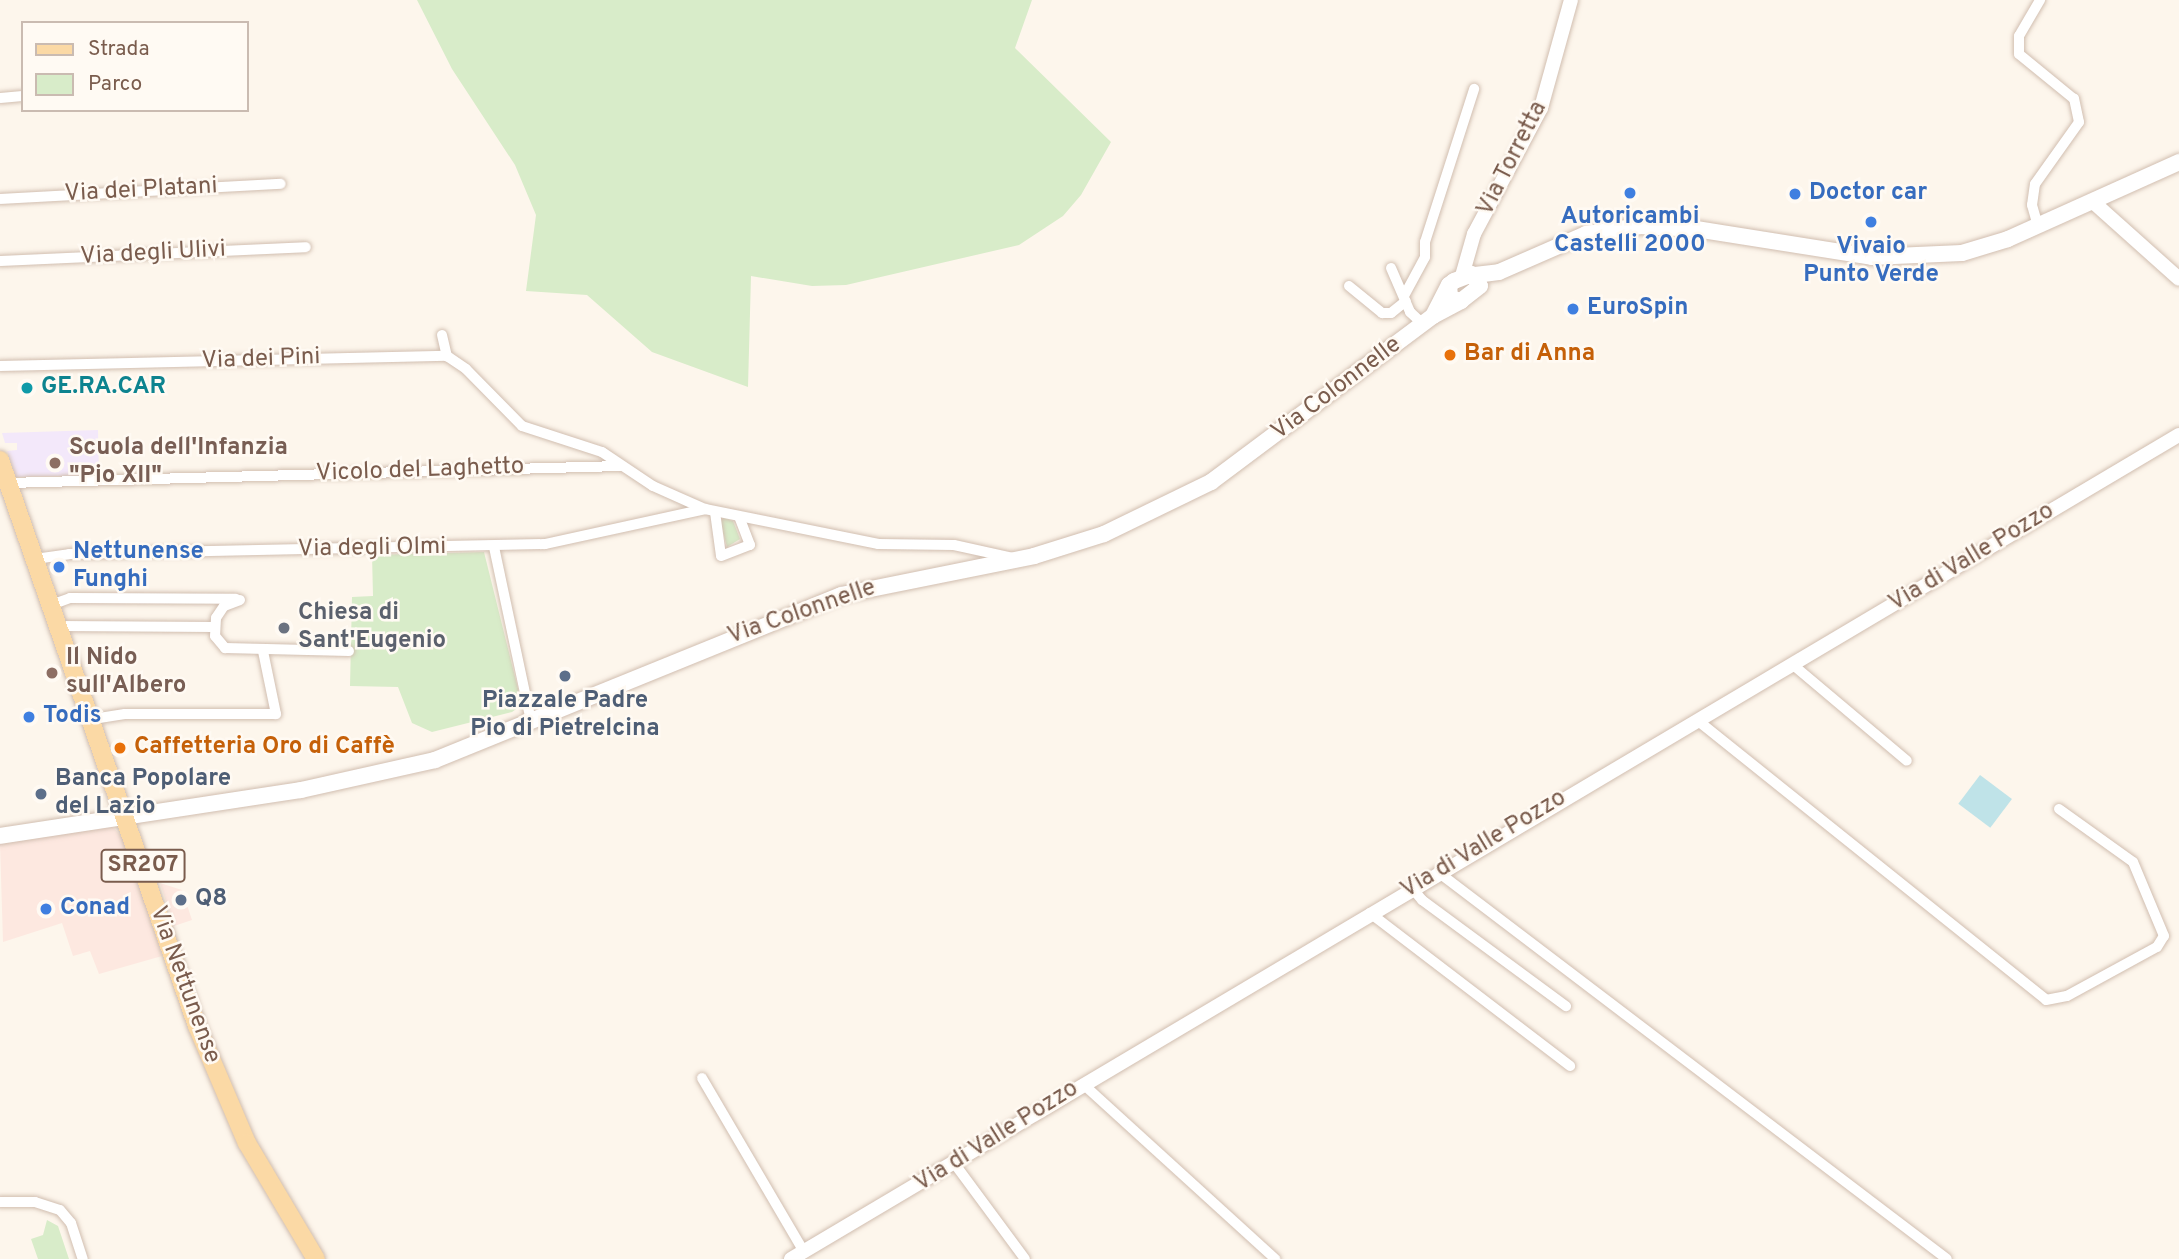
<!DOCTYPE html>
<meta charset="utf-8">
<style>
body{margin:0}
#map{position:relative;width:2179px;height:1259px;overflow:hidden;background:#fdf6ec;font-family:Overpass,sans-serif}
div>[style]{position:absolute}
.commercial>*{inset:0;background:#fde8e0}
.education>*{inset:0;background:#f3e8fa}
.green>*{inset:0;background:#d8ecc9}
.water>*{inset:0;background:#bfe3e8;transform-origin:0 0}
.roads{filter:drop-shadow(0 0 2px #d1beb0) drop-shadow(0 0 2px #d1beb0)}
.minor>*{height:10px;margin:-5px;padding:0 5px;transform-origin:5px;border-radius:5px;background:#fff}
.tertiary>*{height:14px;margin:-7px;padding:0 7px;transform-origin:7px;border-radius:7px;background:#fff}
.secondary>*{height:16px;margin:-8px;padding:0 8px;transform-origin:8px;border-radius:8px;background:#fff}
.primary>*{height:18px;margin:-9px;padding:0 9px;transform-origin:9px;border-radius:9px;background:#fbd9a5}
.dots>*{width:19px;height:19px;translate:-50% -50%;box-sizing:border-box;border:4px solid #fffaf3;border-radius:50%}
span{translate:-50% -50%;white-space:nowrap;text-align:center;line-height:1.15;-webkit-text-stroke:5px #fffaf3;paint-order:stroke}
.shield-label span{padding:2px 5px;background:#fffaf3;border:2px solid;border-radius:5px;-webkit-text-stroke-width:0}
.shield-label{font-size:23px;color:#7a5c4d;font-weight:700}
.street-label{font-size:24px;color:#7a5c4d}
.shop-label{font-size:24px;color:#366cbe;font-weight:700}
.left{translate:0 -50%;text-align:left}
.food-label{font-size:24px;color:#c56008;font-weight:700}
.culture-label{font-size:24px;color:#0d838f;font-weight:700}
.education-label{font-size:24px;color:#785e54;font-weight:700}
.worship-label{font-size:24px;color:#5b616d;font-weight:700}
.service-label{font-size:24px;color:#4e5e75;font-weight:700}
.legend{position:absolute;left:21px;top:21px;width:228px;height:91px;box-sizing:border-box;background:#fffaf3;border:2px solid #cabbb1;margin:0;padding:9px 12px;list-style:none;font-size:21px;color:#7a5c4d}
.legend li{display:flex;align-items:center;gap:14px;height:35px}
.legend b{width:35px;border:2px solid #cabbb1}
</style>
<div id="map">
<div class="commercial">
<div style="clip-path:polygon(112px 826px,127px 843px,162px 956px,99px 974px,90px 951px,73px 956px,62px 923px,3px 942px,0 844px)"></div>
<div style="clip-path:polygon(160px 883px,182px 890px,192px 920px,174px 926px)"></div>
</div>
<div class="education">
<div style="clip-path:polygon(98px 430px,99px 475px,16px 477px,7px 451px,17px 450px,17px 443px,5px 443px,2px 433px)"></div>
</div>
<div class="green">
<div style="clip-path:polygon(417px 0,1032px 0,1015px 48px,1111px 142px,1081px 195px,1063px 216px,1019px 245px,846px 285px,812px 286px,751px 276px,748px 387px,652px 352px,587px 295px,526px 291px,536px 215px,515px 165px,452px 69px)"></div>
<div style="clip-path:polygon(724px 518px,733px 521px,740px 539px,727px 547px,720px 521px)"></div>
<div style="clip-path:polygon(484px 552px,522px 705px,512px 712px,432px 732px,412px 723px,398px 687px,350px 686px,352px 597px,373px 596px,372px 555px)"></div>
<div style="clip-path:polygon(47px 1220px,58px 1226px,69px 1259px,38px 1259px,31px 1239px,43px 1235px)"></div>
</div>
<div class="water">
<div style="left:1980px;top:775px;width:40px;height:36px;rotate:37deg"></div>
</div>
<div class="roads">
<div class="minor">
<div style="left:0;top:98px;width:23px;rotate:-5deg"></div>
<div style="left:0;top:199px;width:281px;rotate:-3.1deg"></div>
<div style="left:2038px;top:226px;width:22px;rotate:-106deg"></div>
<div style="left:2032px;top:205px;width:21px;rotate:-82deg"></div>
<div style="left:2035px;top:184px;width:76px;rotate:-54.6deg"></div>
<div style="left:2079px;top:122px;width:24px;rotate:-102deg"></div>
<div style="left:2074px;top:99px;width:71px;rotate:-140.7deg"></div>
<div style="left:2019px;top:54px;width:18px;rotate:-90deg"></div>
<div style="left:2019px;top:36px;width:42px;rotate:-59.7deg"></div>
<div style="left:0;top:261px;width:306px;rotate:-2.6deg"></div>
<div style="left:1391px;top:268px;width:48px;rotate:66.6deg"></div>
<div style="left:1410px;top:312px;width:18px;rotate:43deg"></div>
<div style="left:1349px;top:286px;width:43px;rotate:39.3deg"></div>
<div style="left:1382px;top:313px;width:9px"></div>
<div style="left:1391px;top:313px;width:19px;rotate:-39deg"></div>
<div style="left:1404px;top:296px;width:44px;rotate:-61.7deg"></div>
<div style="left:1425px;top:257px;width:15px;rotate:-90deg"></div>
<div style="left:1425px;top:242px;width:161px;rotate:-72.2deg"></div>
<div style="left:442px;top:335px;width:22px;rotate:77deg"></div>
<div style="left:0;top:366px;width:447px;rotate:-1.3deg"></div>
<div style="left:447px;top:356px;width:23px;rotate:34deg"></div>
<div style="left:466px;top:369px;width:80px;rotate:45.5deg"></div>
<div style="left:522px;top:426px;width:84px;rotate:18deg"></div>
<div style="left:602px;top:452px;width:61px;rotate:33.7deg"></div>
<div style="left:653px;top:486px;width:57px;rotate:23.9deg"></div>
<div style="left:705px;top:509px;width:177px;rotate:11.4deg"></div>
<div style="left:878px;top:544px;width:76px;rotate:0.8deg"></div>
<div style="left:954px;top:545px;width:60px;rotate:12.4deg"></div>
<div style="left:8px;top:483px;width:613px;rotate:-1.59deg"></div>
<div style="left:715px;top:512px;width:44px;rotate:82.2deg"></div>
<div style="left:721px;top:556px;width:31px;rotate:-21deg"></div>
<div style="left:750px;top:545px;width:30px;rotate:-111deg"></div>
<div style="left:494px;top:547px;width:178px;rotate:78deg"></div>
<div style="left:35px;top:559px;width:34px;rotate:-8deg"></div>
<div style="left:69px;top:554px;width:476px;rotate:-1.2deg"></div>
<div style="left:545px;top:544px;width:164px;rotate:-12.3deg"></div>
<div style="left:240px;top:600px;width:17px;rotate:159deg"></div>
<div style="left:224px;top:606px;width:14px;rotate:124deg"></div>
<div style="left:216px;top:618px;width:18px;rotate:93deg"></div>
<div style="left:215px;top:636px;width:16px;rotate:50deg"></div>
<div style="left:225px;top:648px;width:124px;rotate:1.4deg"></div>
<div style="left:51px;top:605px;width:20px;rotate:-20deg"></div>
<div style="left:70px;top:598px;width:166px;rotate:0.3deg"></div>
<div style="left:59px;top:626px;width:155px;rotate:0.4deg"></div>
<div style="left:1792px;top:664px;width:150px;rotate:40.1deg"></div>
<div style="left:93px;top:719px;width:32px;rotate:-9deg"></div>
<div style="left:125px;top:714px;width:151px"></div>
<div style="left:276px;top:714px;width:64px;rotate:-101.7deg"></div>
<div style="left:1697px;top:720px;width:447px;rotate:38.7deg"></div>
<div style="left:2046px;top:1000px;width:21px;rotate:-11deg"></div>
<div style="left:2067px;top:996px;width:102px;rotate:-28.6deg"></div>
<div style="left:2157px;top:947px;width:13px;rotate:-58deg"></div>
<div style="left:2164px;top:936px;width:80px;rotate:-112.7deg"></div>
<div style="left:2133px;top:862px;width:91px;rotate:-144.4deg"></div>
<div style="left:1438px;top:872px;width:639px;rotate:37.25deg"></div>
<div style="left:1412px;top:888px;width:16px;rotate:50deg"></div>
<div style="left:1422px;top:900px;width:179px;rotate:36.4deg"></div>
<div style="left:1370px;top:913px;width:252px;rotate:37.4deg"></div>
<div style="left:702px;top:1078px;width:202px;rotate:59.6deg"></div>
<div style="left:1083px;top:1084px;width:260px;rotate:42.3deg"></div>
<div style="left:954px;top:1163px;width:119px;rotate:53.5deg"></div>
<div style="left:0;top:1202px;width:35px"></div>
<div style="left:35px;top:1202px;width:26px;rotate:18deg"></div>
<div style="left:60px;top:1210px;width:17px;rotate:50deg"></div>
<div style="left:71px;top:1223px;width:38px;rotate:72deg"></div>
</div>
<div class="tertiary">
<div style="left:2093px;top:202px;width:115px;rotate:41.8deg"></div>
<div style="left:1462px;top:276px;width:44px;rotate:-74.1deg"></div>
<div style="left:1474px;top:234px;width:143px;rotate:-62deg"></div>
<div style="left:1541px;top:108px;width:112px;rotate:-74.5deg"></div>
<div style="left:791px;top:1259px;width:1614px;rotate:-30.7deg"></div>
</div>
<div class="secondary">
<div style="left:1475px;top:275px;width:24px;rotate:-7deg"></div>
<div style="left:1499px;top:272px;width:95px;rotate:-23.6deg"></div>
<div style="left:1586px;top:234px;width:55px;rotate:-8.4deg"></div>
<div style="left:1640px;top:226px;width:56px;rotate:3.1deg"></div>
<div style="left:1696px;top:229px;width:178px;rotate:9deg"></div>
<div style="left:1872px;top:257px;width:90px;rotate:-2.5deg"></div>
<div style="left:1962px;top:253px;width:48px;rotate:-16.9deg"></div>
<div style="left:2008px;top:239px;width:188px;rotate:-24.2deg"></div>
<div style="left:1433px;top:316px;width:35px;rotate:-63deg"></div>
<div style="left:1449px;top:285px;width:6px;rotate:-39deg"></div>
<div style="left:1454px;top:281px;width:19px;rotate:-21deg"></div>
<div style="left:1472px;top:274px;width:14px;rotate:56deg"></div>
<div style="left:1480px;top:286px;width:24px;rotate:142deg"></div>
<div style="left:1461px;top:301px;width:11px;rotate:-165deg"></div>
<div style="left:1450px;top:298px;width:13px;rotate:-94deg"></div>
<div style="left:0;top:836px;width:304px;rotate:-8.7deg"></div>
<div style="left:301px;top:790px;width:137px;rotate:-12.6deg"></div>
<div style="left:435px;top:760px;width:438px;rotate:-22.1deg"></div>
<div style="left:841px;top:595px;width:197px;rotate:-11.4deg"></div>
<div style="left:1034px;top:556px;width:73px;rotate:-17.4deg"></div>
<div style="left:1104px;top:534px;width:119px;rotate:-25.9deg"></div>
<div style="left:1211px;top:482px;width:277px;rotate:-36.8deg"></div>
<div style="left:1433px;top:316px;width:32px;rotate:-28deg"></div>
</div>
<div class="primary">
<div style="left:0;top:460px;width:599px;rotate:70.81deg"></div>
<div style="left:197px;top:1026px;width:127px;rotate:66.9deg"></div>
<div style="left:247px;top:1143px;width:135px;rotate:59.3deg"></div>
</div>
</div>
<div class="dots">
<div style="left:1630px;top:193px;background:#3f7fe0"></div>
<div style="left:1795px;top:194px;background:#3f7fe0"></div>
<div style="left:1871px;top:222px;background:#3f7fe0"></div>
<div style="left:1573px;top:309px;background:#3f7fe0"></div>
<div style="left:1450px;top:355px;background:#e8710a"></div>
<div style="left:27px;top:388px;background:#0f9aa8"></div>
<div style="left:55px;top:463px;background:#8d6e63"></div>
<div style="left:59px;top:567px;background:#3f7fe0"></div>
<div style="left:284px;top:628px;background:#6b7280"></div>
<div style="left:52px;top:673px;background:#8d6e63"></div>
<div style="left:565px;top:676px;background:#5c6f8a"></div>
<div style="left:29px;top:717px;background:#3f7fe0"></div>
<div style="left:120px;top:748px;background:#e8710a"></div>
<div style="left:41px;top:794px;background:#5c6f8a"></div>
<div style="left:181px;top:900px;background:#5c6f8a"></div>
<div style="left:46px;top:909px;background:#3f7fe0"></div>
</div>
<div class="shield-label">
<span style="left:143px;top:866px">SR207</span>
</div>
<div class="street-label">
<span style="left:1513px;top:159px;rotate:-63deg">Via Torretta</span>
<span style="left:141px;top:191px;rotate:-3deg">Via dei Platani</span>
<span style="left:153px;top:254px;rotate:-3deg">Via degli Ulivi</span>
<span style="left:261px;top:360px;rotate:-2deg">Via dei Pini</span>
<span style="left:1337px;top:389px;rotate:-37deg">Via Colonnelle</span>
<span style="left:420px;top:471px;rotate:-2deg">Vicolo del Laghetto</span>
<span style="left:372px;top:549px;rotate:-1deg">Via degli Olmi</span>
<span style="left:1972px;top:558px;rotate:-31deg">Via di Valle Pozzo</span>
<span style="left:802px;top:613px;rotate:-19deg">Via Colonnelle</span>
<span style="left:1484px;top:845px;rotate:-31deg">Via di Valle Pozzo</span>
<span style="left:184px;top:985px;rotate:70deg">Via Nettunense</span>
<span style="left:997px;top:1137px;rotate:-32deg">Via di Valle Pozzo</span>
</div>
<div class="shop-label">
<span class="left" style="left:1809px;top:194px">Doctor car</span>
<span style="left:1630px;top:232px">Autoricambi<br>Castelli 2000</span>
<span style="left:1871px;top:262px">Vivaio<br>Punto Verde</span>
<span class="left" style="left:1587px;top:309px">EuroSpin</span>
<span class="left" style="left:73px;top:567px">Nettunense<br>Funghi</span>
<span class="left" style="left:43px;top:717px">Todis</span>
<span class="left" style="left:60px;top:909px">Conad</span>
</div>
<div class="food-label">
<span class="left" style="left:1464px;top:355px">Bar di Anna</span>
<span class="left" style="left:134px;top:748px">Caffetteria Oro di Caffè</span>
</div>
<div class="culture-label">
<span class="left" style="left:41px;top:388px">GE.RA.CAR</span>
</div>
<div class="education-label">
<span class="left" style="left:69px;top:463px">Scuola dell'Infanzia<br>"Pio XII"</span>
<span class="left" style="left:66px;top:673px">Il Nido<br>sull'Albero</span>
</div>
<div class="worship-label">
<span class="left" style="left:298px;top:628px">Chiesa di<br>Sant'Eugenio</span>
</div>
<div class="service-label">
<span style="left:565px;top:716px">Piazzale Padre<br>Pio di Pietrelcina</span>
<span class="left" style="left:55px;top:794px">Banca Popolare<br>del Lazio</span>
<span class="left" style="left:195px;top:900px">Q8</span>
</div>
<ul class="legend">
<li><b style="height:9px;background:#fbd9a5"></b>Strada</li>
<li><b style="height:19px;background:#d8ecc9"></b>Parco</li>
</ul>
</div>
